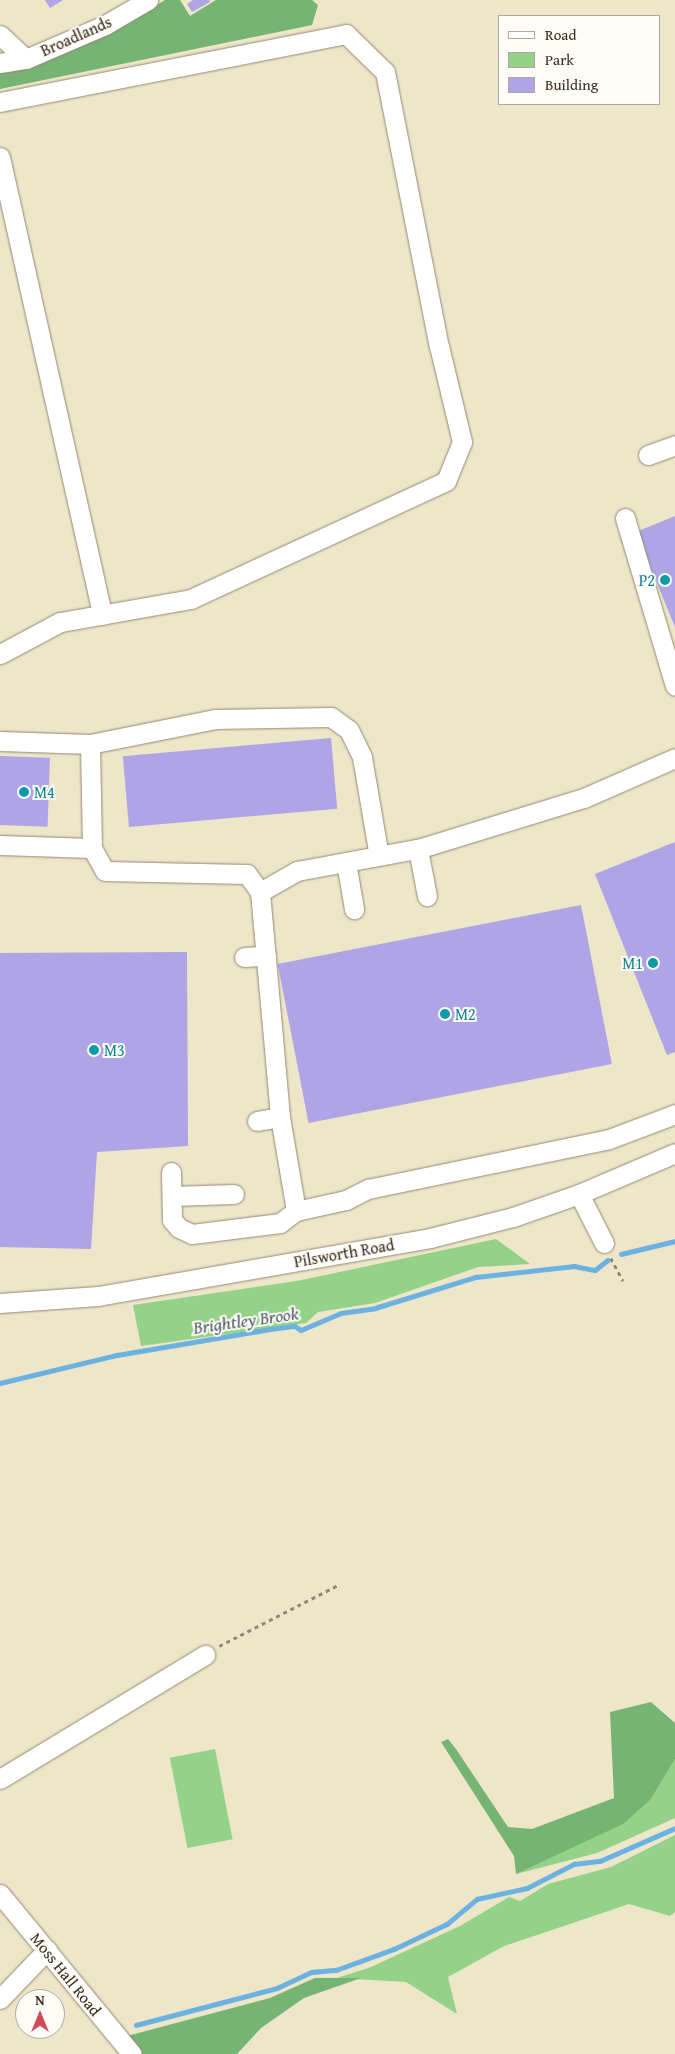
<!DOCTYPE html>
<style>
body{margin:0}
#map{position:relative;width:675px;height:2054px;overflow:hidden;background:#ede6c8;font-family:"Gentium Book Plus",serif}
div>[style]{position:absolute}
.green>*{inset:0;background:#93d288;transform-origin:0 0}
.forest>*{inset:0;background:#76b474}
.stream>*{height:4.5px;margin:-2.25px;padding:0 2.25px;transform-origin:2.25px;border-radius:2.25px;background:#6bb1e2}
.building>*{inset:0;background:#aea4e6;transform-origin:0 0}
.path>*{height:2.5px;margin-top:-1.25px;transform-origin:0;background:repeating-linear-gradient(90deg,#948873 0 4px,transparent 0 8px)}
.roads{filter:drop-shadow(0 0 1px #948873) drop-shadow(0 0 1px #948873)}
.minor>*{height:19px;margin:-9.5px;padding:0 9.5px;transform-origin:9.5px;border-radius:9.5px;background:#fff}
.dots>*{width:14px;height:14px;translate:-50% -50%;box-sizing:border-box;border:2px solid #fdfcf7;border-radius:50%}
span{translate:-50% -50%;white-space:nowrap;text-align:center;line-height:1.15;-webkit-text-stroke:4px #fdfcf7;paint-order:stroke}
.street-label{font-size:16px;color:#3b2a1e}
.culture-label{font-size:16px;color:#0d838f}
.right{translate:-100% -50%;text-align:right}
.left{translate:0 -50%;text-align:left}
.water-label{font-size:18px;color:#4c5963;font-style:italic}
.legend{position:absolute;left:498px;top:15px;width:162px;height:90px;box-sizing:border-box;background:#fdfcf7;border:1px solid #afa8a0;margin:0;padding:6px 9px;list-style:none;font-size:15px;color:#3b2a1e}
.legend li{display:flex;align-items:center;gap:10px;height:25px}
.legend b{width:25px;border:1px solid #afa8a0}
.north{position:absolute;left:15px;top:1989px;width:50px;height:50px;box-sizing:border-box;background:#fdfcf7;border:1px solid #afa8a0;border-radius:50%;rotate:0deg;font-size:14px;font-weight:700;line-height:20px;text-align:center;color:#3b2a1e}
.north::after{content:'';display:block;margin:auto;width:18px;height:22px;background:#d1495b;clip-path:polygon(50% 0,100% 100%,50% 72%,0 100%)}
</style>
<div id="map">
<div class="green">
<div style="clip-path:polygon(496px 1239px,530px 1264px,478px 1267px,375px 1303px,318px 1312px,306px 1323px,141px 1346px,133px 1305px,297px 1281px)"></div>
<div style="left:215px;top:1749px;width:92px;height:46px;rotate:79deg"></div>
<div style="clip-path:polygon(675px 1759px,675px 1818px,597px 1853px,516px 1874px,651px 1799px)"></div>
<div style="clip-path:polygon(675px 1835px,675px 1912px,670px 1916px,629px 1904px,504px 1946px,448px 1977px,457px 2014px,406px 1982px,337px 1978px,371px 1967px,460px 1926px,509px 1897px,520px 1901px,548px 1884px,611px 1867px)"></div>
</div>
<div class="forest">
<div style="clip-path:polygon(165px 0,180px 0,190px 16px,216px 0,312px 0,318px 5px,312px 25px,0 89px,0 70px,73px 49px,112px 32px)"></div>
<div style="clip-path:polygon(651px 1702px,675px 1723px,675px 1759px,651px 1799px,623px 1824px,516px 1874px,514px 1856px,441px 1742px,448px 1739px,456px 1749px,508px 1827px,532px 1829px,614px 1798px,610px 1712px)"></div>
<div style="clip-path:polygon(315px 1978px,361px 1978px,304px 1998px,261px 2028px,237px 2054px,142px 2054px,127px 2036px,270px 1998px)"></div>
</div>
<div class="stream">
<div style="left:621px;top:1254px;width:56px;rotate:-13.5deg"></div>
<div style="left:0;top:1383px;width:120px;rotate:-13.5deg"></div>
<div style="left:117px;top:1355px;width:155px;rotate:-9.6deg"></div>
<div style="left:270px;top:1329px;width:25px;rotate:-7deg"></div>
<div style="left:295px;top:1326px;width:7px;rotate:34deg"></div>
<div style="left:301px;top:1330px;width:43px;rotate:-23deg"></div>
<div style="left:341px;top:1313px;width:34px;rotate:-8deg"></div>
<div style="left:375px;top:1308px;width:106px;rotate:-17.1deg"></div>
<div style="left:476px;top:1277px;width:99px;rotate:-6.4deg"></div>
<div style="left:574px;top:1266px;width:21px;rotate:11deg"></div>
<div style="left:595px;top:1270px;width:16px;rotate:-38deg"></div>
<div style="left:136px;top:2025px;width:146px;rotate:-14.7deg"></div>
<div style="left:277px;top:1988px;width:38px;rotate:-25deg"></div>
<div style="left:312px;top:1972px;width:24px;rotate:-5deg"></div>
<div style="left:336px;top:1970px;width:62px;rotate:-19.9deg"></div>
<div style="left:394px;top:1949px;width:59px;rotate:-25.3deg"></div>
<div style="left:447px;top:1924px;width:39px;rotate:-40deg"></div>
<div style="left:477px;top:1899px;width:51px;rotate:-12.4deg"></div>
<div style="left:527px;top:1888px;width:53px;rotate:-27.1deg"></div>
<div style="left:574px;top:1864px;width:26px;rotate:-7deg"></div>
<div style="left:600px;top:1861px;width:82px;rotate:-23.7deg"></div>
</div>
<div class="building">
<div style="clip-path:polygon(45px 0,63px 0,50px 8px)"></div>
<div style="clip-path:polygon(193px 0,209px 0,210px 2px,192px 12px,187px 4px)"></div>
<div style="clip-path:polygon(675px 516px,675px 627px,636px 532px)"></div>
<div style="left:331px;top:738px;width:71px;height:209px;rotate:85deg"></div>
<div style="left:0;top:756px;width:50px;height:69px;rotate:2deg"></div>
<div style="clip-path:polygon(675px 842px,675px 1052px,667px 1055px,595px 874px)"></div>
<div style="left:581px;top:905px;width:162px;height:309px;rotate:79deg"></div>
<div style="clip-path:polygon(187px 952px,188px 1146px,97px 1152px,91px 1249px,0 1247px,0 953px)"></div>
</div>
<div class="path">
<div style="left:611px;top:1258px;width:26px;rotate:62deg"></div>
<div style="left:219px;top:1646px;width:134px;rotate:-27.1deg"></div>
</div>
<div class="roads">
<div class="minor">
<div style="left:0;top:35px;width:35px;rotate:43deg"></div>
<div style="left:0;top:63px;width:26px;rotate:-9deg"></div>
<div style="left:26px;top:59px;width:86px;rotate:-23.3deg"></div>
<div style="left:105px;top:25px;width:50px;rotate:-30.2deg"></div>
<div style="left:0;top:102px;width:353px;rotate:-11.1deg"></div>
<div style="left:346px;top:34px;width:54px;rotate:44.3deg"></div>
<div style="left:385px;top:72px;width:279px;rotate:78.9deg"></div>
<div style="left:439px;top:346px;width:99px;rotate:76.5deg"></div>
<div style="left:462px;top:442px;width:42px;rotate:112.3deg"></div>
<div style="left:446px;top:481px;width:281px;rotate:155.2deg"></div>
<div style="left:191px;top:599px;width:133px;rotate:170deg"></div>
<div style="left:60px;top:622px;width:68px;rotate:151.9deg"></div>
<div style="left:0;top:157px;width:469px;rotate:77.4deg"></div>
<div style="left:648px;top:455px;width:29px;rotate:-20deg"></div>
<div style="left:625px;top:518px;width:175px;rotate:73.4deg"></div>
<div style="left:0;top:741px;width:90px;rotate:1.9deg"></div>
<div style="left:90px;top:744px;width:127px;rotate:-11.3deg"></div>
<div style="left:215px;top:719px;width:116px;rotate:-1deg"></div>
<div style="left:331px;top:717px;width:22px;rotate:36deg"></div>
<div style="left:349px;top:730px;width:30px;rotate:64deg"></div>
<div style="left:362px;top:757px;width:100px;rotate:80.3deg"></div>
<div style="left:90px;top:744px;width:104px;rotate:88.9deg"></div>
<div style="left:92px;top:848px;width:26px;rotate:61deg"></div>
<div style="left:105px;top:871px;width:142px;rotate:1.2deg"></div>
<div style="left:247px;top:874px;width:22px;rotate:54deg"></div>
<div style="left:260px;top:892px;width:226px;rotate:84.9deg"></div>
<div style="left:280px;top:1117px;width:95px;rotate:80.3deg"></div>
<div style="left:296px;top:1211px;width:51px;rotate:-12.4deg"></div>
<div style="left:346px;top:1200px;width:25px;rotate:-27deg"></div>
<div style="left:368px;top:1189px;width:246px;rotate:-11.7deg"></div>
<div style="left:609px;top:1139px;width:71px;rotate:-20.7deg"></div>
<div style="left:0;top:845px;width:92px;rotate:1.9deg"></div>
<div style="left:418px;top:849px;width:48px;rotate:79.2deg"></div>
<div style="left:346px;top:862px;width:48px;rotate:80.3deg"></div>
<div style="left:260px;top:892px;width:43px;rotate:-29.6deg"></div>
<div style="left:297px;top:871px;width:126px;rotate:-10.5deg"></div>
<div style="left:421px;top:848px;width:170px;rotate:-17.1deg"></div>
<div style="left:584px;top:798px;width:99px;rotate:-23.7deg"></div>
<div style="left:244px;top:957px;width:22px;rotate:-3deg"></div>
<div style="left:257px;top:1121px;width:23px;rotate:-10deg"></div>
<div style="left:171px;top:1172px;width:48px;rotate:88.8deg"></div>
<div style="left:172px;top:1220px;width:11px;rotate:49deg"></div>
<div style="left:179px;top:1228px;width:14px;rotate:25deg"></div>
<div style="left:192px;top:1234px;width:89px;rotate:-7.1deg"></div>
<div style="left:280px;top:1223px;width:20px;rotate:-37deg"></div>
<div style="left:579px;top:1194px;width:55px;rotate:63deg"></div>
<div style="left:172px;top:1196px;width:62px;rotate:-1.8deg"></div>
<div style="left:0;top:1303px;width:98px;rotate:-4.1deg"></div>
<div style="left:98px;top:1296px;width:337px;rotate:-9.9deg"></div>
<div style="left:430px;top:1238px;width:86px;rotate:-14.2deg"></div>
<div style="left:513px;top:1217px;width:70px;rotate:-19.2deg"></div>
<div style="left:579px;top:1194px;width:104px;rotate:-23.1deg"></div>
<div style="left:0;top:1779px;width:240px;rotate:-31.2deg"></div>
<div style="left:0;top:1894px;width:207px;rotate:50.5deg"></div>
<div style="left:0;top:1999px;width:68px;rotate:-46.2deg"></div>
</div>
</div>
<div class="dots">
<div style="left:665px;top:580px;background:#0f9aa8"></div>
<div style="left:24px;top:792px;background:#0f9aa8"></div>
<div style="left:653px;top:963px;background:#0f9aa8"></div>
<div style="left:445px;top:1014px;background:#0f9aa8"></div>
<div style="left:94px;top:1050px;background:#0f9aa8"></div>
</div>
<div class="street-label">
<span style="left:76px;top:36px;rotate:-24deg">Broadlands</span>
<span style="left:344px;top:1253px;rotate:-10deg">Pilsworth Road</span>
<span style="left:66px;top:1974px;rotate:51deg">Moss Hall Road</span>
</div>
<div class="culture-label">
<span class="right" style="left:655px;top:580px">P2</span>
<span class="left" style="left:34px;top:792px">M4</span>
<span class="right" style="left:643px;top:963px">M1</span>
<span class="left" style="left:455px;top:1014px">M2</span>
<span class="left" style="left:104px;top:1050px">M3</span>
</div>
<div class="water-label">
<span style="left:246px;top:1321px;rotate:-8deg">Brightley Brook</span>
</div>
<ul class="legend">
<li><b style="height:6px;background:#fff"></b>Road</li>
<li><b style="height:14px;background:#93d288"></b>Park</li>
<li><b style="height:14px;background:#aea4e6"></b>Building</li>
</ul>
<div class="north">N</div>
</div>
